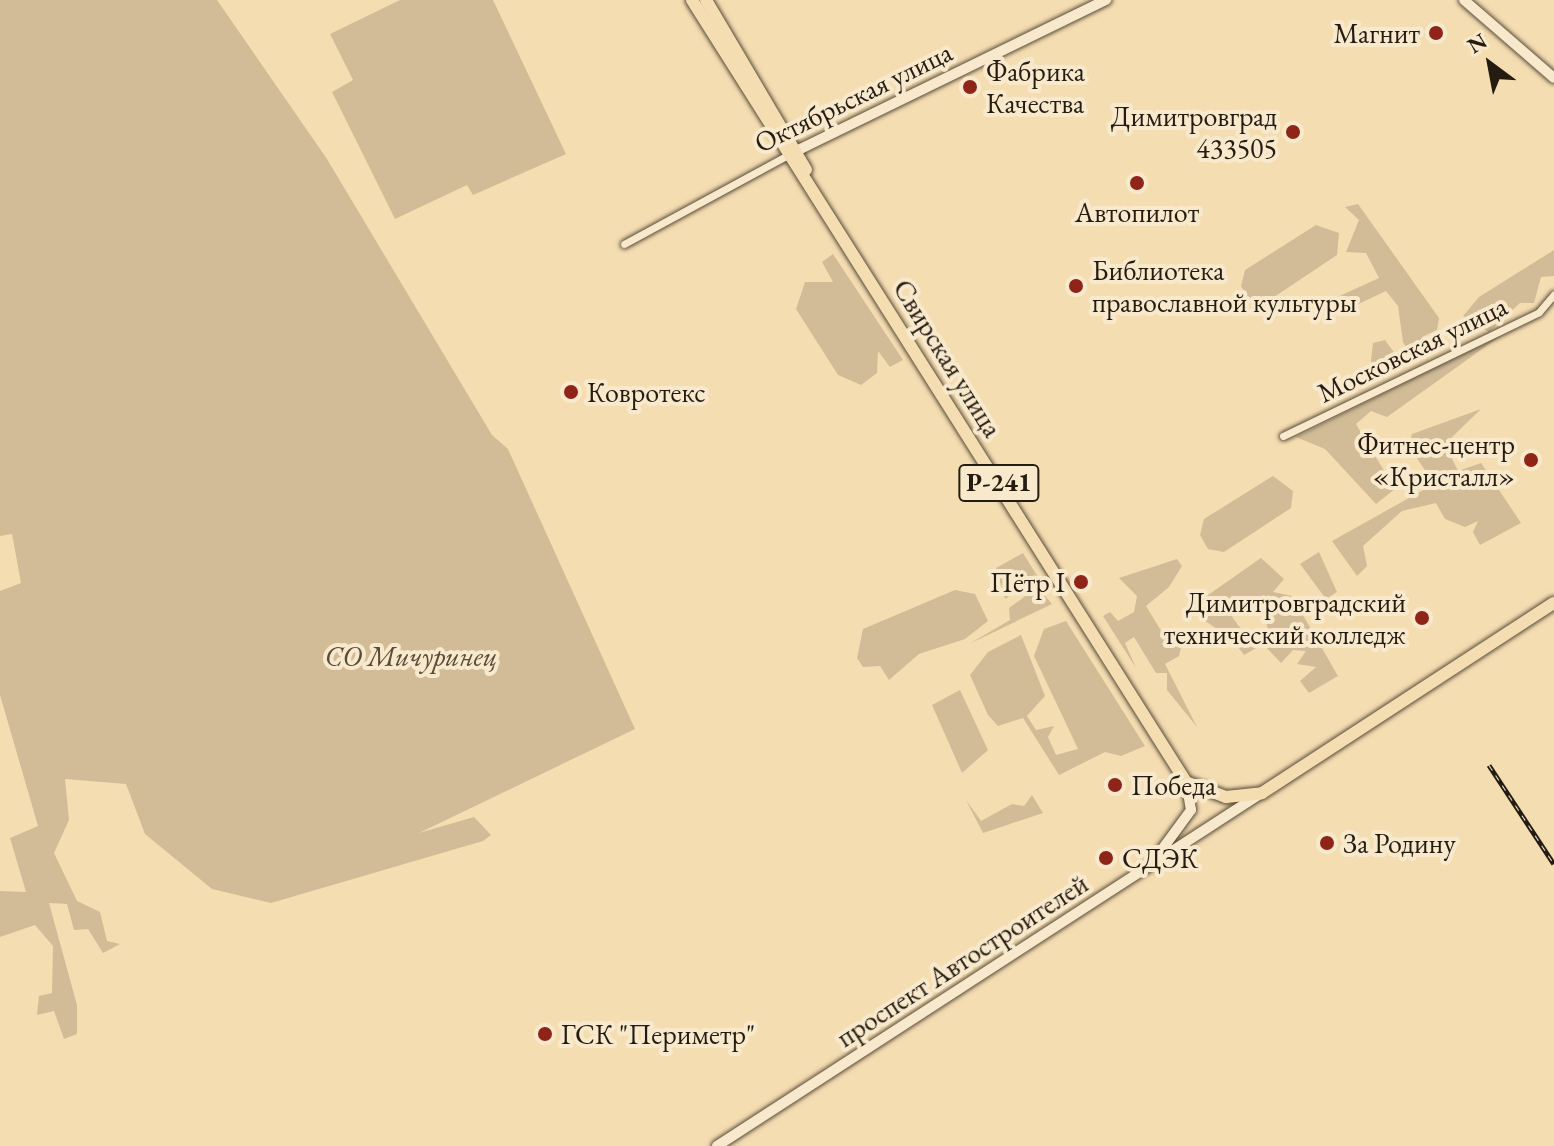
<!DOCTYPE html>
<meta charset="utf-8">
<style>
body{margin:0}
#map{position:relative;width:1554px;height:1146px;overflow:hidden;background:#f5ddb2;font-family:"EB Garamond",serif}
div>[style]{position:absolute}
.green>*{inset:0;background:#d1bc97}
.roads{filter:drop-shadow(0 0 2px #584c39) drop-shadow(0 0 2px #584c39)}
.street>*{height:7px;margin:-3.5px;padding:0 3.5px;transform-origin:3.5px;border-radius:3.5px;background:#f8e9cd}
.secondary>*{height:10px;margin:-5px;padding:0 5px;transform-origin:5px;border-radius:5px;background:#f8e9cd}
.highway>*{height:12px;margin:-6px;padding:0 6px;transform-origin:6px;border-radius:6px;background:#f5ddb2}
.rail>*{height:5px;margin-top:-2.5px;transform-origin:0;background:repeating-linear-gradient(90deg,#f8e9cd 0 6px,#241c11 0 12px);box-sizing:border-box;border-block:2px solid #241c11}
.dots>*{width:22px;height:22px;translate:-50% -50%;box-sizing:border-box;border:4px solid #f8e9cd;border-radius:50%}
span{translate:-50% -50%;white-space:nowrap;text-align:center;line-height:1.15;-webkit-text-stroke:8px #f8e9cd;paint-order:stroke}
.shield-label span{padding:2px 6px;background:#f8e9cd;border:2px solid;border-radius:6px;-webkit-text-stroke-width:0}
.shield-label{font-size:26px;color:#241c11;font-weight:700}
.poi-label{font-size:28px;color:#241c11}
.right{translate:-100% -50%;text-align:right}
.left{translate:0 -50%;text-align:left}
.street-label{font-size:28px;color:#241c11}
.park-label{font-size:28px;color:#584c39;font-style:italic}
.north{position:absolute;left:1450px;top:24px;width:80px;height:80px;-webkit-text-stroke:6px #f8e9cd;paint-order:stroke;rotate:328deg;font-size:22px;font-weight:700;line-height:32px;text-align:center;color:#241c11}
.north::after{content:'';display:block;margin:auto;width:28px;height:36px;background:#241c11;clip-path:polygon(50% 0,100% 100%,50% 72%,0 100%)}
</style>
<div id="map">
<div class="green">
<div style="clip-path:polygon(0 0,217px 0,327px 159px,492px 435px,508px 449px,635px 729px,419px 833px,474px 817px,491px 835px,483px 841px,271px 903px,212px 889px,145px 834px,126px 784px,65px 779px,69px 820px,54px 853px,77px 901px,100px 912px,107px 941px,120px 944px,103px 953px,88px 929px,74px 930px,67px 904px,49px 903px,77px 1005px,77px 1034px,64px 1039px,54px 1011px,37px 1015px,39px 996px,52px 993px,53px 946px,35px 925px,0 937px,0 891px,26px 892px,10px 838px,38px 826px,0 695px,0 591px,21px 583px,12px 534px,0 536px)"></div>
<div style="clip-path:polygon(400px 0,493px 0,566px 154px,473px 195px,467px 185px,395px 219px,332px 92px,353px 80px,330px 34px)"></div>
<div style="clip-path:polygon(1358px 204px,1439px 318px,1437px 330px,1422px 337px,1421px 354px,1412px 357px,1403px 342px,1398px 306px,1386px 291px,1329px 318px,1333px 299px,1379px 278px,1366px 253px,1346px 252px,1359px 220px,1345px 207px)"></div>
<div style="clip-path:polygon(1316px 225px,1339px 233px,1337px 255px,1265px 303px,1249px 300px,1241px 286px,1245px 270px)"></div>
<div style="clip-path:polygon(1554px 250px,1554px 276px,1541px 277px,1534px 303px,1520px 303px,1489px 332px,1463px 316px,1479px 297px)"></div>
<div style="clip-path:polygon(833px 254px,903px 360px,890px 367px,878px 351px,877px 373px,861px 385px,838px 375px,796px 309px,805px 282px,833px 282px,822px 262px)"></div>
<div style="clip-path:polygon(1506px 332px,1387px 417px,1371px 411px,1356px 424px,1395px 489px,1376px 504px,1325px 449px,1296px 437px)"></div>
<div style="clip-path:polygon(1385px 340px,1404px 366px,1326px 399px,1329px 387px,1370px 369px,1373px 343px)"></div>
<div style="clip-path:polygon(1481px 409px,1445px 444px,1458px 471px,1481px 463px,1521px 523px,1480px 545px,1473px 532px,1478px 521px,1465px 527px,1445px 519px,1436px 503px,1402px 511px,1363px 546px,1367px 566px,1357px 576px,1332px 541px,1434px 484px,1409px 446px,1412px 434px)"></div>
<div style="clip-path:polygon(1273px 476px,1293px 491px,1291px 508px,1224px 552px,1208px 549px,1200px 535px,1204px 519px)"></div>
<div style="clip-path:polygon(1319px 552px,1337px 592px,1326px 599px,1300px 564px)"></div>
<div style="clip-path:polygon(1023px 553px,1038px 577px,1005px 599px,996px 568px)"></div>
<div style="clip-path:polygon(1261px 558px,1284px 579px,1273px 592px,1292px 596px,1338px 676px,1309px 693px,1300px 681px,1316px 667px,1297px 664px,1306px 651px,1293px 650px,1281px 663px,1263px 644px,1244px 655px,1238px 647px,1269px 634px,1265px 617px,1240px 609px,1232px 617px,1244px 633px,1233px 640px,1188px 609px)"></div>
<div style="clip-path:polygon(1177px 559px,1182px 566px,1169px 587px,1146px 606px,1160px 629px,1182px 643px,1179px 656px,1165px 664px,1197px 727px,1167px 690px,1167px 673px,1156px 673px,1134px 637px,1125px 643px,1136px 668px,1103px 616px,1110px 612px,1118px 621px,1134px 612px,1137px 596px,1119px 578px)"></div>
<div style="clip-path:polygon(1038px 587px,1052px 604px,969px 644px,1010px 620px,1009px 608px)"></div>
<div style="clip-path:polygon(955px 590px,975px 594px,988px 621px,965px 639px,919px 654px,889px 680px,880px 666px,863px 667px,857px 658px,863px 629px)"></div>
<div style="clip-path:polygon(1066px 621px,1145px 746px,1121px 756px,1105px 752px,1059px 775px,1023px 718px,998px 726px,988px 715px,970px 675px,988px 652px,1021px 635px,1045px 696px,1027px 716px,1036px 730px,1054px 726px,1048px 737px,1056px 755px,1078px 749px,1034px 656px,1044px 629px)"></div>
<div style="clip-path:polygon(960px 690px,988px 750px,962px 773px,932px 705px)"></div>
<div style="clip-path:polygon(1032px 795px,1043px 813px,983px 833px,966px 800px,981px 821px,1012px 804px,1024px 806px)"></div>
</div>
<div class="roads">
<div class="street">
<div style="left:624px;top:244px;width:189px;rotate:-28.5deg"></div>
<div style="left:1283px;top:436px;width:284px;rotate:-25.8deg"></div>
<div style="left:1539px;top:312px;width:23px;rotate:-50deg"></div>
</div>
<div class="secondary">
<div style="left:1464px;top:0;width:119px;rotate:40.9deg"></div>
<div style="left:790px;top:154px;width:352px;rotate:-26deg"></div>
<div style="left:1155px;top:859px;width:61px;rotate:-53.7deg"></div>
<div style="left:1191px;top:810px;width:28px;rotate:-100deg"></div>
<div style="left:717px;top:1146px;width:647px;rotate:-32.95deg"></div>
</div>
<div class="highway">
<div style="left:692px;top:0;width:925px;rotate:57.72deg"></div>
<div style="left:1186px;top:782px;width:43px;rotate:20.6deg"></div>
<div style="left:1226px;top:797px;width:36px;rotate:-6deg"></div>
<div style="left:1262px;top:793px;width:348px;rotate:-33.1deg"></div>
<div style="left:706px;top:0;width:197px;rotate:59.5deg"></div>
</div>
</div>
<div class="rail">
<div style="left:1489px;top:765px;width:118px;rotate:56.7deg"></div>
</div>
<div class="dots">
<div style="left:1436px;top:33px;background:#8f2418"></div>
<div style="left:970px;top:87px;background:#8f2418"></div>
<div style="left:1293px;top:132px;background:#8f2418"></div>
<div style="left:1137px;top:183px;background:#8f2418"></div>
<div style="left:1076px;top:286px;background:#8f2418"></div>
<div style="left:571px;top:392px;background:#8f2418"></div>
<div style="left:1531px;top:460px;background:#8f2418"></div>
<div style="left:1081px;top:582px;background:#8f2418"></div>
<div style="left:1422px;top:618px;background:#8f2418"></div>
<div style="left:1115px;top:785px;background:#8f2418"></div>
<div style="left:1327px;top:843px;background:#8f2418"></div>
<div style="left:1106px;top:858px;background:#8f2418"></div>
<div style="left:545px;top:1034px;background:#8f2418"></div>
</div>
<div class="shield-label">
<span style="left:999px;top:483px">Р-241</span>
</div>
<div class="poi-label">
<span class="right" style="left:1420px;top:33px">Магнит</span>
<span class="left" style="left:986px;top:87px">Фабрика<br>Качества</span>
<span class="right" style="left:1277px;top:132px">Димитровград<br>433505</span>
<span style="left:1137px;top:212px">Автопилот</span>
<span class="left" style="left:1092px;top:286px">Библиотека<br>православной культуры</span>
<span class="left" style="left:587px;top:392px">Ковротекс</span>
<span class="right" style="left:1515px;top:460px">Фитнес-центр<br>«Кристалл»</span>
<span class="right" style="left:1065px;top:582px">Пётр I</span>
<span class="right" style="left:1406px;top:618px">Димитровградский<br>технический колледж</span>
<span class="left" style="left:1131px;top:785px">Победа</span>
<span class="left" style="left:1343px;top:843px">За Родину</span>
<span class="left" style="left:1122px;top:858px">СДЭК</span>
<span class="left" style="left:561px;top:1034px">ГСК "Периметр"</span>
</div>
<div class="street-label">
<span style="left:853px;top:97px;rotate:-26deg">Октябрьская улица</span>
<span style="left:1412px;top:349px;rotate:-26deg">Московская улица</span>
<span style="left:948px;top:358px;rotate:58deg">Свирская улица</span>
<span style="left:962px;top:960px;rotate:-33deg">проспект Автостроителей</span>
</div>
<div class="park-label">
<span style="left:411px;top:656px">СО Мичуринец</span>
</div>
<div class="north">N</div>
</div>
